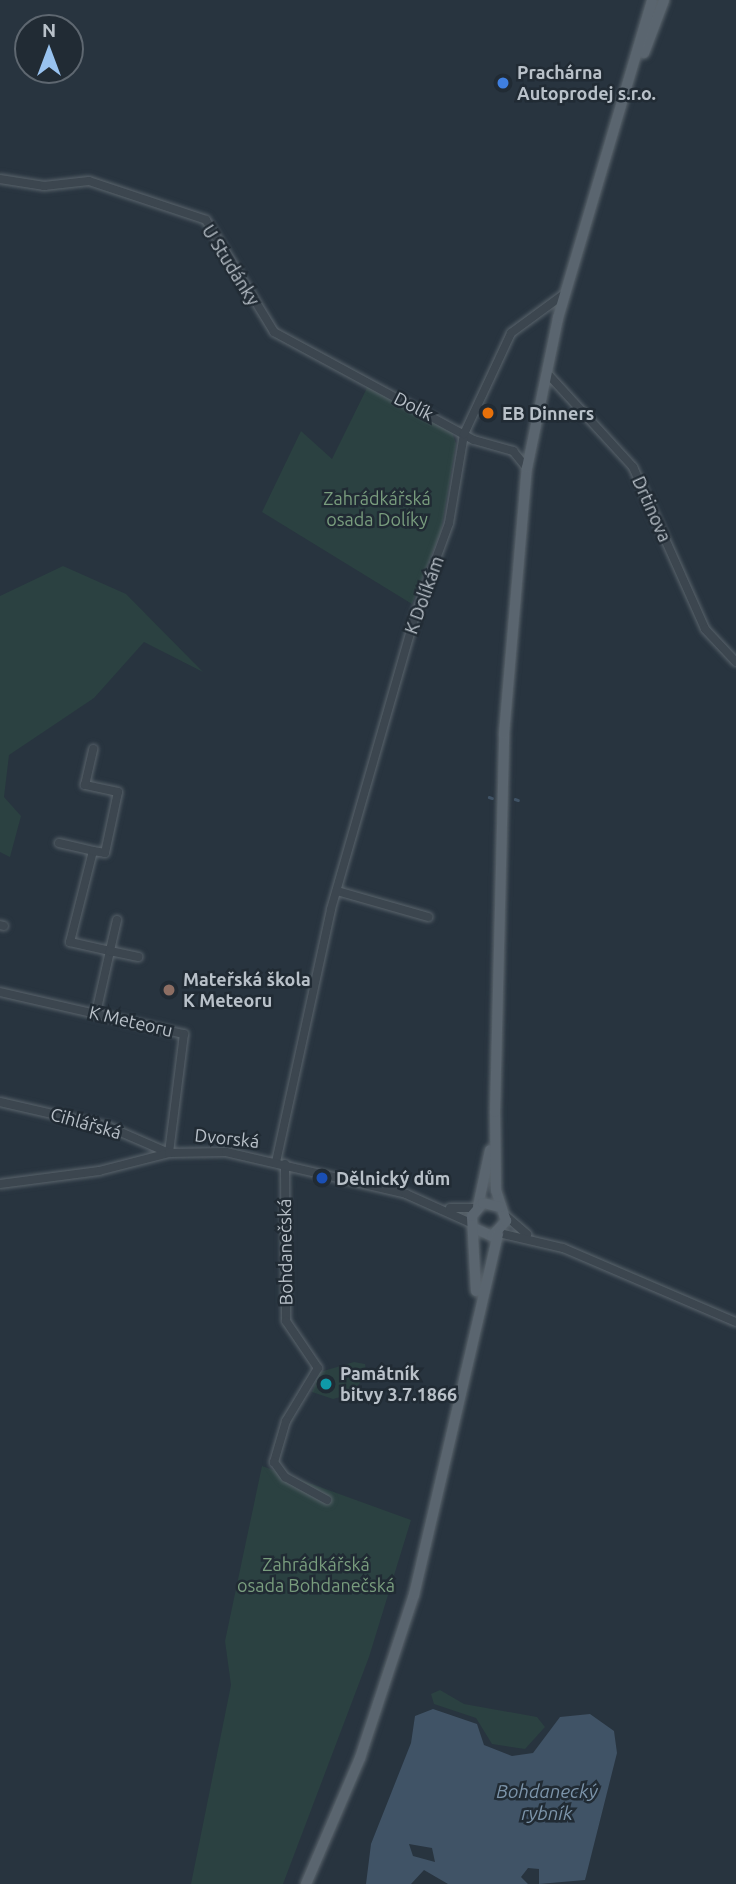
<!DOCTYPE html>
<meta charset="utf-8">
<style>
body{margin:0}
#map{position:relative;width:736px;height:1884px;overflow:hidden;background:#28343f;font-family:Ubuntu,sans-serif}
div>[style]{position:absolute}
.green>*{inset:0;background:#2b4141}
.water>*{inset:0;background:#405366}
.stream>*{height:2.5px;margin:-1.25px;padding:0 1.25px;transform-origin:1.25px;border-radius:1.25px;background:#405366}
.roads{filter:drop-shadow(0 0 2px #5a646c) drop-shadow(0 0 2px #5a646c)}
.minor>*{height:8px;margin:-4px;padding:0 4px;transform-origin:4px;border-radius:4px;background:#3c464f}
.major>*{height:10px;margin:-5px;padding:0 5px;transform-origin:5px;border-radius:5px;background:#5a656f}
.dots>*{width:19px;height:19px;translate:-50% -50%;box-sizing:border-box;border:4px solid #212b34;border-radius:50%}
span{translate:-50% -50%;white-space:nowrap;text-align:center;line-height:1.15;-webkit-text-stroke:5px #212b34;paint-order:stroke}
.poi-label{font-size:18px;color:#b9c1c9;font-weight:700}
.left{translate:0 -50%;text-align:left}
.street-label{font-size:18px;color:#b9c1c9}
.park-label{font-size:18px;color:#799d7e}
.water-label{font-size:19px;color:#7c94aa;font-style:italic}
.north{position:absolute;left:14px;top:14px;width:70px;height:70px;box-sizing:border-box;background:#212b34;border:2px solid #5e6770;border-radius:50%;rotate:0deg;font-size:19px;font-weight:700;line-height:28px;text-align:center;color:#b9c1c9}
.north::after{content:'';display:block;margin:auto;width:24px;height:32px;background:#98c2ef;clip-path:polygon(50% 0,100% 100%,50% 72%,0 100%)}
</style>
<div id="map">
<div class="green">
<div style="clip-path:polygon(368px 386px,451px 429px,456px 444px,441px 531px,412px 604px,262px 512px,301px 431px,332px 459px)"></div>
<div style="clip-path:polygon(63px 566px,126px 594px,203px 672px,144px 642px,94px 698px,9px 755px,4px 797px,21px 816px,10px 857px,0 852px,0 596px)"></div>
<div style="clip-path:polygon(354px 1362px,365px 1364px,367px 1376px,348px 1395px,333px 1399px,312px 1392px,320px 1372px)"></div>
<div style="clip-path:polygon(262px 1466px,411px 1520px,369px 1657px,283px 1884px,191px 1884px,231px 1685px,225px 1641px)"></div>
<div style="clip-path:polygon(440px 1690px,464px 1704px,537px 1717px,545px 1727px,525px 1749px,492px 1744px,476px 1718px,434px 1704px,431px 1694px)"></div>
</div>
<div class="water">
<div style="clip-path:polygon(evenodd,433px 1709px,477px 1724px,484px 1745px,512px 1756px,533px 1753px,560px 1717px,590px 1714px,614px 1731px,617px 1753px,585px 1880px,539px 1884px,539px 1869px,528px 1868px,521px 1877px,528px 1884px,448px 1884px,424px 1870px,411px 1884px,366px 1884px,371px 1844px,411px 1743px,415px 1716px,433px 1709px,409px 1844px,432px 1848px,435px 1862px,413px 1856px,409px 1844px)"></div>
</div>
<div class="stream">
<div style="left:489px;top:797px;width:3px;rotate:18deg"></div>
<div style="left:515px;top:799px;width:3px;rotate:18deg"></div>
</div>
<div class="roads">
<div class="minor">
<div style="left:0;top:179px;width:45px;rotate:9deg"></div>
<div style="left:44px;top:186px;width:45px;rotate:-6.3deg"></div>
<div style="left:89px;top:181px;width:123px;rotate:18.4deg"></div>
<div style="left:206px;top:220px;width:131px;rotate:58.7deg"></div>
<div style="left:274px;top:332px;width:227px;rotate:28.4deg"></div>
<div style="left:474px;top:440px;width:41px;rotate:15.8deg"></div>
<div style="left:513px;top:451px;width:22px;rotate:51deg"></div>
<div style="left:546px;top:372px;width:129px;rotate:47.5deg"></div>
<div style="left:633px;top:467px;width:177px;rotate:66deg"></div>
<div style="left:705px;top:629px;width:45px;rotate:46.8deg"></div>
<div style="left:59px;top:843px;width:35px;rotate:13deg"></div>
<div style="left:93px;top:851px;width:94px;rotate:104.2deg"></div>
<div style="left:70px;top:942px;width:41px;rotate:12.7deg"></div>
<div style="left:110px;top:951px;width:64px;rotate:102.7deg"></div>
<div style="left:93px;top:851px;width:12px;rotate:9deg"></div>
<div style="left:105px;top:853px;width:62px;rotate:-78deg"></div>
<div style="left:118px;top:792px;width:34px;rotate:-168deg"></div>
<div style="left:85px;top:785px;width:37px;rotate:-77deg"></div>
<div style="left:337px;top:891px;width:95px;rotate:15.9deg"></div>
<div style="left:117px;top:920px;width:32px;rotate:103deg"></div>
<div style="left:110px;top:951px;width:29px;rotate:12deg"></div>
<div style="left:0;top:925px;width:4px;rotate:14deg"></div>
<div style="left:0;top:992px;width:189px;rotate:12.9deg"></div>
<div style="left:184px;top:1034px;width:120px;rotate:97.2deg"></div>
<div style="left:0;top:1102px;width:112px;rotate:12.9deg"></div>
<div style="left:109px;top:1127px;width:65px;rotate:23.4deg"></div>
<div style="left:276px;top:1162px;width:259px;rotate:-77.7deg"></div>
<div style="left:331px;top:909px;width:305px;rotate:-74deg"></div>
<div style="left:415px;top:616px;width:99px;rotate:-69.9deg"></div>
<div style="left:449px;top:523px;width:90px;rotate:-80.4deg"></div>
<div style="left:464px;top:434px;width:111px;rotate:-65deg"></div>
<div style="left:511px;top:333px;width:66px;rotate:-36.3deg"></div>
<div style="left:285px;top:1164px;width:157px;rotate:89.6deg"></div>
<div style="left:286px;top:1321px;width:57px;rotate:55.8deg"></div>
<div style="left:318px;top:1368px;width:62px;rotate:121.1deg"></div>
<div style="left:286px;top:1421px;width:43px;rotate:106.3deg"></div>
<div style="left:274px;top:1462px;width:19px;rotate:54deg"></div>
<div style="left:285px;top:1477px;width:48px;rotate:28.7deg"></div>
<div style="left:0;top:1184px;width:100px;rotate:-7.5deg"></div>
<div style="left:99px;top:1171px;width:72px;rotate:-14.4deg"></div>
<div style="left:169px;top:1153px;width:57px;rotate:-1deg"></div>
<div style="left:226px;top:1152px;width:185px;rotate:13.1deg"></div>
<div style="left:406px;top:1194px;width:73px;rotate:24.1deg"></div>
<div style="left:450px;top:1208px;width:26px"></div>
<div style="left:506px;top:1216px;width:28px;rotate:41deg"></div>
<div style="left:499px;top:1233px;width:66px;rotate:13.2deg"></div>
<div style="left:563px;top:1248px;width:188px;rotate:23.2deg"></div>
</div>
<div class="major">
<div style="left:644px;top:53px;width:57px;rotate:-69.3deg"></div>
<div style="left:478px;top:1206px;width:57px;rotate:-77.9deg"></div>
<div style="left:474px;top:1228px;width:20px;rotate:24deg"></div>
<div style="left:492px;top:1236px;width:21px;rotate:-47deg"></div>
<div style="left:506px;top:1221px;width:32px;rotate:-108deg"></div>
<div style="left:496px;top:1191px;width:79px;rotate:-90.7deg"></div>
<div style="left:495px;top:1112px;width:378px;rotate:-88.6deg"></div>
<div style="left:504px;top:734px;width:267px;rotate:-85.1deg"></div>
<div style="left:527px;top:468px;width:153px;rotate:-78.3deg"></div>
<div style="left:558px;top:318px;width:332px;rotate:-73.5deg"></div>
<div style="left:476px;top:1291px;width:75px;rotate:-93.1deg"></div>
<div style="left:472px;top:1216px;width:17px;rotate:-50deg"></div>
<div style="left:483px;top:1203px;width:18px;rotate:13deg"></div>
<div style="left:306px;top:1884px;width:137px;rotate:-66.8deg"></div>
<div style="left:360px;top:1758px;width:172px;rotate:-71.7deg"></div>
<div style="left:414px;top:1595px;width:371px;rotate:-76.9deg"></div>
</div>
</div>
<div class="dots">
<div style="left:503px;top:83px;background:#3f7fe0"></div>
<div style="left:488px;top:413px;background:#e8710a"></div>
<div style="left:169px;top:990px;background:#8d6e63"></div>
<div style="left:322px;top:1178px;background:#1a4fb4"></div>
<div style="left:326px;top:1384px;background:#0f9aa8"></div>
</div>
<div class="poi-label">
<span class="left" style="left:517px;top:83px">Prachárna<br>Autoprodej s.r.o.</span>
<span class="left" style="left:502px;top:413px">EB Dinners</span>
<span class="left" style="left:183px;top:990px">Mateřská škola<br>K Meteoru</span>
<span class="left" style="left:336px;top:1178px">Dělnický dům</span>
<span class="left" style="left:340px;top:1384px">Památník<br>bitvy 3.7.1866</span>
</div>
<div class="street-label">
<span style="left:231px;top:265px;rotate:58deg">U Studánky</span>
<span style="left:414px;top:406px;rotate:27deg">Dolík</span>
<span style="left:652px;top:509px;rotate:66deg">Drtinova</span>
<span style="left:424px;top:595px;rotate:-70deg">K Dolíkám</span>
<span style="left:131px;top:1021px;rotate:13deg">K Meteoru</span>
<span style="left:86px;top:1123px;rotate:16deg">Cihlářská</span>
<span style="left:227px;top:1138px;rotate:6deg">Dvorská</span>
<span style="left:285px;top:1252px;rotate:-91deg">Bohdanečská</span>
</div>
<div class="park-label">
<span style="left:377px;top:509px">Zahrádkářská<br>osada Dolíky</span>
<span style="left:316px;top:1575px">Zahrádkářská<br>osada Bohdanečská</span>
</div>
<div class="water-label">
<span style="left:547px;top:1803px">Bohdanecký<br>rybník</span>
</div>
<div class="north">N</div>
</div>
